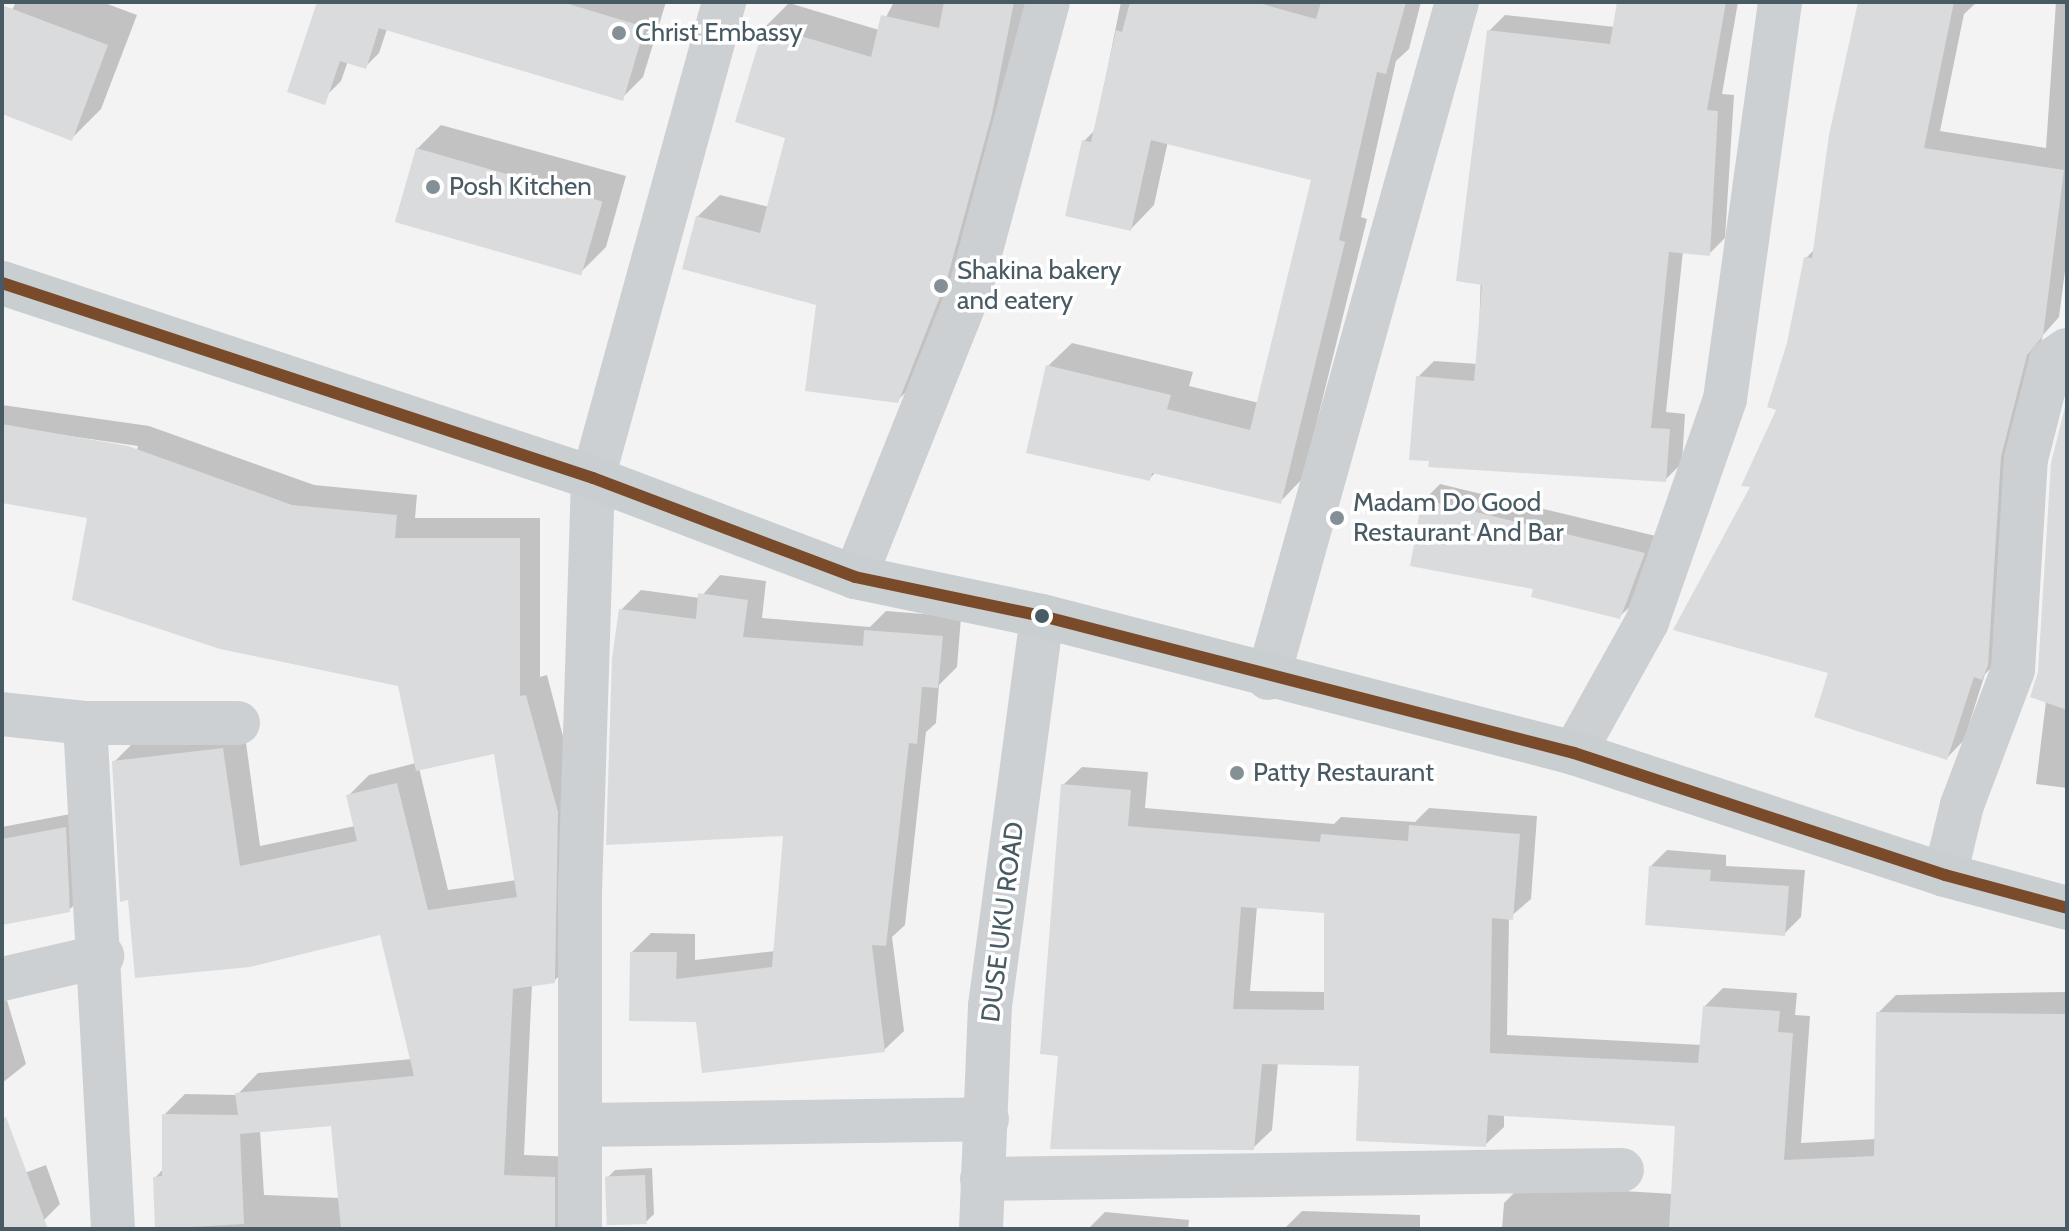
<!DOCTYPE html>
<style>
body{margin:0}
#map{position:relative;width:2069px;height:1231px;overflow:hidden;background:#f4f3f3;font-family:Cabin,sans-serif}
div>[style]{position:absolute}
.shadow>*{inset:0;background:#0003}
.building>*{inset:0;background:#dadbdc;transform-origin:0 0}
.minor>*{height:44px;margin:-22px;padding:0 22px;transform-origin:22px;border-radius:22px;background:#cdd0d2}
.tertiary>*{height:44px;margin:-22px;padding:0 22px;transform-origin:22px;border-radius:22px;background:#cdd0d2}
.primary>*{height:44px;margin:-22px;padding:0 22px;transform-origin:22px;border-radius:22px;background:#c9ced1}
.bus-1>*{height:12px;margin:-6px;padding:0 6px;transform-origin:6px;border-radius:6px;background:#7a4b2a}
.dots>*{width:22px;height:22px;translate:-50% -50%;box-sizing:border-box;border:4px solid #fff;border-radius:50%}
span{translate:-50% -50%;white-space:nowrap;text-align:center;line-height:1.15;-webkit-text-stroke:7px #fff;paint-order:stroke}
.poi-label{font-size:26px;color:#485a63}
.left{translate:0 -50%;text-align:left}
.street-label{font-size:26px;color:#485a63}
.frame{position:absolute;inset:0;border:4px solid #485a63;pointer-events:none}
</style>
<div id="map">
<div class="shadow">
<div style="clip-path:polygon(16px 2px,102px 2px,137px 15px,101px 109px,71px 139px,2px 112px,2px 29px)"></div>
<div style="clip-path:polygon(319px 2px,396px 2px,379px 53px,365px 67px,348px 61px,341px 81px,327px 95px)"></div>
<div style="clip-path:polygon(509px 2px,666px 2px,643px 77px,622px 98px)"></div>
<div style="clip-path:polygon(894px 2px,1032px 2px,1014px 90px,920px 378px,897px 401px,818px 303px,697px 217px,720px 195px,769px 207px,788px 136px,766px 26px,789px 3px,879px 30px)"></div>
<div style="clip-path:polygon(1121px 2px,1421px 2px,1409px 49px,1396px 61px,1361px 217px,1367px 219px,1303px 478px,1280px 502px,1156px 472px,1149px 479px,1048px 366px,1072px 343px,1193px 372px,1189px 386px,1259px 403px,1313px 178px,1168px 141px,1154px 205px,1131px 229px,1084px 141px,1095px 130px)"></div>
<div style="clip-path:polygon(1619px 2px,1738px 2px,1722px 94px,1734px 95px,1725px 238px,1709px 254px,1683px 251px,1666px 412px,1685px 414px,1682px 463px,1665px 480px,1418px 377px,1434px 361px,1478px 364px,1489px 31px,1505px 15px,1615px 27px)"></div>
<div style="clip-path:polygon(1860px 2px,1977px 2px,1964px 14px,1940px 131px,2046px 148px,2056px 2px,2067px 2px,2067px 256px,2059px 317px,2043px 335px,2018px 434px,1999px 660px,1985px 674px,1964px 740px,1947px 758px,1753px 485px,1779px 409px,1806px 258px,1816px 248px)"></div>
<div style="clip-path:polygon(441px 125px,626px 176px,606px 247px,582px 271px,417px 149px)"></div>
<div style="clip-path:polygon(evenodd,2px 405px,149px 426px,314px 485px,417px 495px,415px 518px,540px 518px,540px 677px,547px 675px,577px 790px,575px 960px,554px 981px,532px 984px,524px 1155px,575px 1157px,571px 1229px,174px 1229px,155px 1178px,164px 1168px,164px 1115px,185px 1094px,237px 1095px,258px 1073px,412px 1059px,381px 933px,250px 965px,114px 762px,135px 741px,244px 728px,260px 846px,355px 826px,348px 796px,369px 775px,416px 763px,400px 684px,89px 516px,2px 501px,2px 430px,137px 450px,138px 446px,2px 426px,2px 405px,496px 752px,517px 880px,448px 890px,419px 768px,496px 752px,2px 405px,333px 1124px,340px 1198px,264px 1195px,260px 1130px,333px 1124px)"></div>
<div style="clip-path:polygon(2067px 407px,2067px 788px,2036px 784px,2046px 701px,2040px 672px)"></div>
<div style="clip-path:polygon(1440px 484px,1660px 537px,1636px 601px,1619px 617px,1536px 587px,1424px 500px)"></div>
<div style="clip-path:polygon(720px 575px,766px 581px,762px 618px,870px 627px,886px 611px,961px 617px,957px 667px,939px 685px,936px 723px,926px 732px,905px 925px,892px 937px,904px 1031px,884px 1050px,698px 1020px,632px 952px,651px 933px,695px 934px,695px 960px,776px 951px,785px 834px,621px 610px,641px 590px,700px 598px)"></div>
<div style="clip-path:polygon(evenodd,1082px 767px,1148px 772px,1145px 808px,1334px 824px,1341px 817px,1415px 822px,1429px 808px,1537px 816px,1531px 899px,1509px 918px,1507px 1035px,1702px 1045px,1704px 1007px,1723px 988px,1797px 993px,1795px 1015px,1810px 1016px,1801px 1143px,1876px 1139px,1878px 1013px,1896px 995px,2067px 992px,2067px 1229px,1502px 1229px,1504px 1203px,1522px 1185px,1673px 1194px,1677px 1124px,1504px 1114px,1504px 1127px,1485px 1145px,1361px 1064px,1278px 1062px,1272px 1130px,1253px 1148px,1060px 1054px,1063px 785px,1082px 767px,1257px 906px,1326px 911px,1326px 992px,1250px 991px,1257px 906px)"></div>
<div style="clip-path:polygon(81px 812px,86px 893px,69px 910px,2px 923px,2px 827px)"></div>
<div style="clip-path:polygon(1667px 850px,1726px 855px,1726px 866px,1805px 870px,1801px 917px,1785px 933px,1651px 866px)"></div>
<div style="clip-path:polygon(3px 987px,26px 1064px,2px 1083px,2px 987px)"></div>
<div style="clip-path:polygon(2px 1148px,14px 1177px,46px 1165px,60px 1204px,44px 1220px,2px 1229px)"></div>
<div style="clip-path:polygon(652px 1168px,654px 1214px,646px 1222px,607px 1178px,615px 1170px)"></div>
<div style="clip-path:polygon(1302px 1211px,1420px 1215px,1420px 1229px,1284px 1229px)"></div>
<div style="clip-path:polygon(1105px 1212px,1189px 1220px,1188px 1229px,1088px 1229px)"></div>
</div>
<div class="building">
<div style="clip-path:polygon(317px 2px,562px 2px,645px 27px,623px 101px,379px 28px,366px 69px,340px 61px,325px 105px,287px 92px)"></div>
<div style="clip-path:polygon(944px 2px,1014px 2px,992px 114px,947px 279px,898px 403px,805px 391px,816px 305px,682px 269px,696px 216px,760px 233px,785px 138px,735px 122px,764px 25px,871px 57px,881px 15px,939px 28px)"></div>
<div style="clip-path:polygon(1130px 2px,1255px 2px,1316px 19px,1321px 2px,1406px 2px,1386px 74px,1377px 72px,1339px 240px,1345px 242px,1281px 504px,1152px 473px,1150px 481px,1026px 453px,1046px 365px,1171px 395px,1167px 409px,1250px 430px,1311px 180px,1151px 140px,1131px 231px,1065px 216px,1082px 140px,1091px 142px,1116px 30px,1122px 32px)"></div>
<div style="clip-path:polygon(1617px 2px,1726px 2px,1707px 110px,1718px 111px,1710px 256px,1669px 252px,1651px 428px,1670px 429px,1666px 482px,1428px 467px,1429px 461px,1409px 460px,1416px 376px,1474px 381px,1482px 285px,1456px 281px,1487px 30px,1610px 44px)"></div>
<div style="clip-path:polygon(1858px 2px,1954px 2px,1924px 148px,2064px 170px,2043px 336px,2027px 355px,2001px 457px,1988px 665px,1982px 680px,1974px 677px,1947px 760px,1814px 717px,1828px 673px,1673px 630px,1750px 487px,1741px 486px,1776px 410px,1767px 407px,1787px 343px,1804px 257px,1812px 258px,1829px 135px)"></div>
<div style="clip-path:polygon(2px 5px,108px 45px,72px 141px,2px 114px)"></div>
<div style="left:416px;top:148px;width:194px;height:77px;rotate:16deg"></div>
<div style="clip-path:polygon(2067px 399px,2067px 710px,2030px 697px,2038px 672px,2051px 463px)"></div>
<div style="clip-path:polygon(2px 424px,128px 446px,292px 505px,397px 515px,395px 538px,520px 538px,520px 696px,526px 695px,558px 812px,555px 983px,513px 989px,504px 1175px,555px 1177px,555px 1229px,341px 1229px,331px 1126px,240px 1134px,244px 1224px,155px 1229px,153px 1177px,162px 1176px,162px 1114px,238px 1115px,235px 1093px,414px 1076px,380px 935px,250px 967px,135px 978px,128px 900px,120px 902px,112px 761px,223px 748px,240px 866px,357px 841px,346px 795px,397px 783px,428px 910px,517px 897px,494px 754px,416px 771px,398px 686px,220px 649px,72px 600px,87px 518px,2px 503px)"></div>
<div style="clip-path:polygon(1422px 499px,1645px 553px,1620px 619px,1531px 597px,1533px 589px,1410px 566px)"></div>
<div style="clip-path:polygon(698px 593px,748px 600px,743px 637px,863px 646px,864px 630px,943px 636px,938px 688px,922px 687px,917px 744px,909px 743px,886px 946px,872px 945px,885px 1052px,702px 1073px,696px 1022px,629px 1021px,630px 952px,677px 952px,676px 979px,772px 967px,783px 836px,606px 845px,612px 658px,619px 609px,696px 619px)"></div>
<div style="clip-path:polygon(evenodd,1061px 784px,1131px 790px,1128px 826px,1320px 842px,1321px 834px,1408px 841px,1409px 825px,1520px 834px,1513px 920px,1492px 918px,1490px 1053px,1698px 1063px,1703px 1006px,1780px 1011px,1778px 1032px,1793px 1033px,1784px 1160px,1874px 1156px,1876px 1012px,2067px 1014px,2067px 1229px,1669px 1229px,1675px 1126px,1488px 1115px,1486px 1147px,1356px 1141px,1359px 1066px,1262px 1064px,1254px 1150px,1050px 1149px,1058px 1056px,1040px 1054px,1061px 784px,1241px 907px,1324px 913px,1324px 1010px,1233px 1009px,1241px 907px)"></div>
<div style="clip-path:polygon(66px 827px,70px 912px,2px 925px,2px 839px)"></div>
<div style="clip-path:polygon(1649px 866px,1711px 870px,1710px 881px,1789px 886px,1785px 936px,1645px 925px)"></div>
<div style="clip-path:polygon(6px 1117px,48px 1229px,2px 1229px,2px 1118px)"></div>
<div style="left:645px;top:1175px;width:49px;height:40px;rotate:88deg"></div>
</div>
<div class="minor">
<div style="left:855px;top:577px;width:312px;rotate:-68.2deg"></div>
<div style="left:971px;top:287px;width:295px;rotate:-74.9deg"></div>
<div style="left:1268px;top:678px;width:702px;rotate:-74.38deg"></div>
<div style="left:2px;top:714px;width:83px;rotate:6.2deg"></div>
<div style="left:85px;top:723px;width:507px;rotate:86.83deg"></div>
<div style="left:85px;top:723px;width:153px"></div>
<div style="left:1574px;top:753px;width:150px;rotate:-60.9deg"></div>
<div style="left:1647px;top:622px;width:236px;rotate:-70.7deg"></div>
<div style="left:1725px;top:399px;width:401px;rotate:-82.1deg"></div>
<div style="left:1945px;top:875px;width:72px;rotate:-76.3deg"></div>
<div style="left:1962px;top:805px;width:144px;rotate:-69.3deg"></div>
<div style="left:2013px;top:670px;width:211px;rotate:-86.5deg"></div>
<div style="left:2026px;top:459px;width:101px;rotate:-75.7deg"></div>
<div style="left:2051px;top:361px;width:19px;rotate:-35deg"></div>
<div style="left:2px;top:979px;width:103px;rotate:-13deg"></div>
<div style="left:580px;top:1125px;width:407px;rotate:-0.8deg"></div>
<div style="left:982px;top:1179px;width:640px;rotate:-0.81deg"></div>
<div style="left:580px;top:1229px;width:337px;rotate:-90deg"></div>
<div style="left:580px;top:892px;width:414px;rotate:-88.2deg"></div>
<div style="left:593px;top:478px;width:494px;rotate:-74.6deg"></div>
</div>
<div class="tertiary">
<div style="left:981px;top:1229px;width:223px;rotate:-87.7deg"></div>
<div style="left:990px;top:1006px;width:393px;rotate:-82.4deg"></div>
</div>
<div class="primary">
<div style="left:2px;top:283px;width:622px;rotate:18.26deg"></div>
<div style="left:593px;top:478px;width:280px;rotate:20.7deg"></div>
<div style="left:855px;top:577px;width:191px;rotate:11.8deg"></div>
<div style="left:1042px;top:616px;width:549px;rotate:14.44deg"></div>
<div style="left:1574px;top:753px;width:391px;rotate:18.2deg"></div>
<div style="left:1945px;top:875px;width:126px;rotate:15.1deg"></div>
</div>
<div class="bus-1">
<div style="left:2px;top:283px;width:622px;rotate:18.26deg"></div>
<div style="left:593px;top:478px;width:280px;rotate:20.7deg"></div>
<div style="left:855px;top:577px;width:191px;rotate:11.8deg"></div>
<div style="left:1042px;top:616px;width:549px;rotate:14.44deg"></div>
<div style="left:1574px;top:753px;width:391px;rotate:18.2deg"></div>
<div style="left:1945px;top:875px;width:126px;rotate:15.1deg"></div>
</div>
<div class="dots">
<div style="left:619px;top:33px;background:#849095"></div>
<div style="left:433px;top:187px;background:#849095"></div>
<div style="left:941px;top:286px;background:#849095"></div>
<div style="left:1337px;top:518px;background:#849095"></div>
<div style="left:1042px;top:616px;background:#485a63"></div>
<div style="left:1237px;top:773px;background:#849095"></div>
</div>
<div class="poi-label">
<span class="left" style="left:635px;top:33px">Christ Embassy</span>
<span class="left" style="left:449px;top:187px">Posh Kitchen</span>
<span class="left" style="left:957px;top:286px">Shakina bakery<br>and eatery</span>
<span class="left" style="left:1353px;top:518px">Madam Do Good<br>Restaurant And Bar</span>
<span class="left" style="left:1253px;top:773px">Patty Restaurant</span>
</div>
<div class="street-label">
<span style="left:1003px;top:922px;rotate:-83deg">DUSE UKU ROAD</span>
</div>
<div class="frame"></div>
</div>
